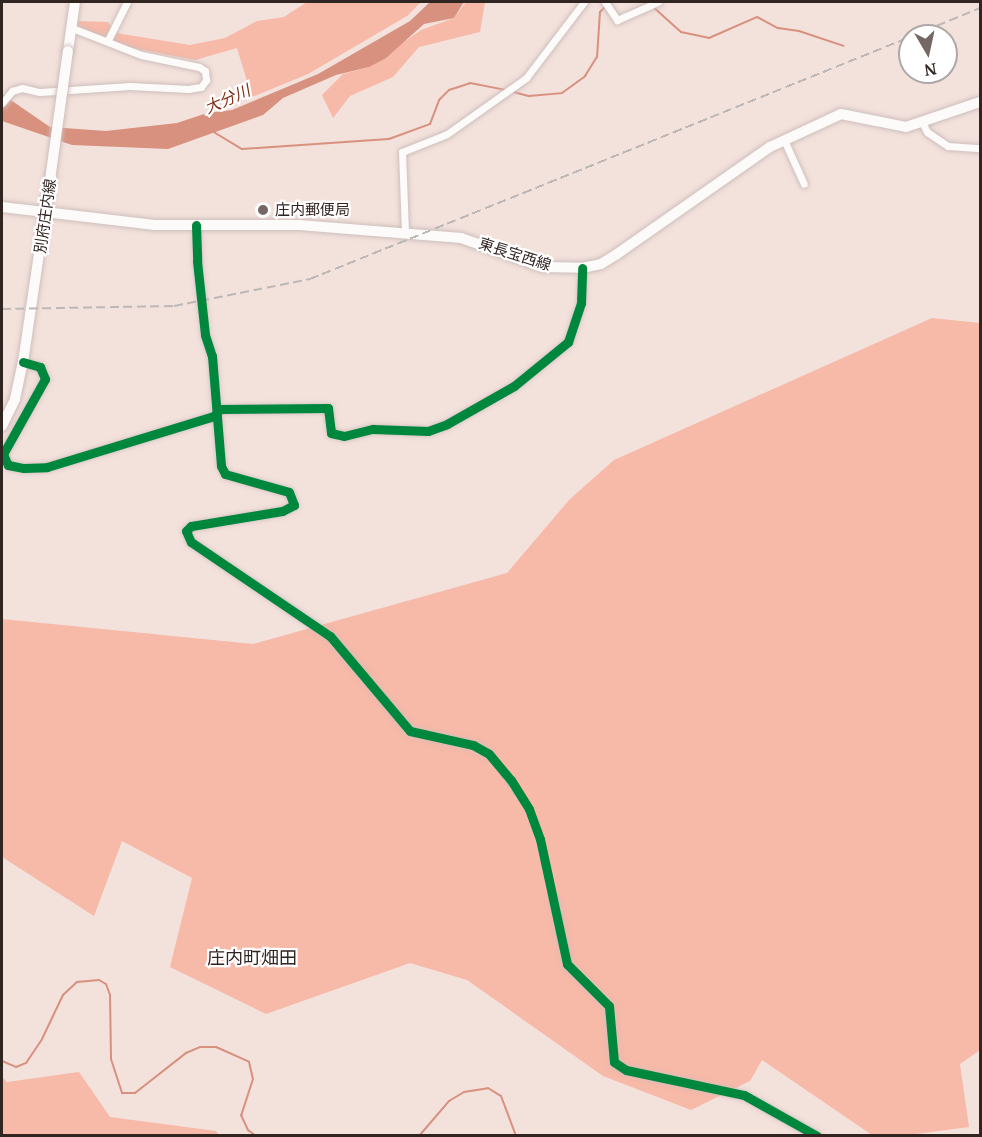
<!DOCTYPE html>
<meta charset="utf-8">
<style>
body{margin:0}
#map{position:relative;width:982px;height:1137px;overflow:hidden;background:#f3e1dc;font-family:"PT Serif","Noto Sans JP",serif}
div>[style]{position:absolute}
.forest>*{inset:0;background:#f7b9a8}
.water>*{inset:0;background:#d8917e}
.stream>*{height:2px;margin:-1px;padding:0 1px;transform-origin:1px;border-radius:1px;background:#d8917e}
.street-tunnel>*{height:7px;margin-top:-3.5px;transform-origin:0;background:repeating-linear-gradient(90deg,#ccbbb7 0 7px,transparent 0 10.5px)}
.roads{filter:drop-shadow(0 0 2px #cdbfbb) drop-shadow(0 0 2px #cdbfbb)}
.street>*{height:7px;margin:-3.5px;padding:0 3.5px;transform-origin:3.5px;border-radius:3.5px;background:#fdfafa}
.secondary>*{height:10px;margin:-5px;padding:0 5px;transform-origin:5px;border-radius:5px;background:#fdfafa}
.primary>*{height:10px;margin:-5px;padding:0 5px;transform-origin:5px;border-radius:5px;background:#fdfafa}
.rail>*{height:2px;margin-top:-1px;transform-origin:0;background:repeating-linear-gradient(90deg,#bdb8b7 0 9px,transparent 0 13.5px)}
.bridges{filter:drop-shadow(0 0 2px #cdbfbb) drop-shadow(0 0 2px #cdbfbb)}
.primary-bridge>*{height:10px;margin:-5px;padding:0 5px;transform-origin:5px;border-radius:5px;background:#fdfafa}
.cycleway>*{height:9px;margin:-4.5px;padding:0 4.5px;transform-origin:4.5px;border-radius:4.5px;background:#00873e}
.dots>*{width:16px;height:16px;translate:-50% -50%;box-sizing:border-box;border:3px solid #fff;border-radius:50%}
span{translate:-50% -50%;white-space:nowrap;text-align:center;line-height:1.15;-webkit-text-stroke:4.5px #fff;paint-order:stroke}
.poi-label{font-size:15px;color:#312522}
.left{translate:0 -50%;text-align:left}
.street-label{font-size:15px;color:#312522}
.water-label{font-size:16px;color:#822c15;font-style:italic}
.quarter-label{font-size:18px;color:#312522}
.frame{position:absolute;inset:0;border:3px solid #312522;pointer-events:none}
.north{position:absolute;left:898px;top:24px;width:60px;height:60px;box-sizing:border-box;background:#fff;border:2px solid #ada8a7;border-radius:50%;rotate:171deg;font-size:16px;font-weight:700;line-height:24px;text-align:center;color:#312522}
.north::after{content:'';display:block;margin:auto;width:21px;height:27px;background:#756763;clip-path:polygon(50% 0,100% 100%,50% 72%,0 100%)}
</style>
<div id="map">
<div class="forest">
<div style="clip-path:polygon(307px 2px,421px 2px,407px 16px,308px 74px,230px 106px,247px 81px,237px 48px,195px 60px,111px 44px,78px 28px,78px 21px,108px 22px,116px 33px,190px 45px,225px 38px,257px 21px,284px 17px)"></div>
<div style="clip-path:polygon(466px 2px,485px 2px,480px 32px,419px 47px,393px 77px,350px 96px,333px 118px,322px 95px,343px 74px,369px 67px,421px 30px,454px 18px)"></div>
<div style="clip-path:polygon(932px 318px,980px 323px,980px 1050px,960px 1064px,969px 1127px,908px 1135px,872px 1135px,762px 1060px,750px 1081px,691px 1110px,603px 1076px,467px 980px,410px 963px,266px 1014px,170px 967px,192px 878px,122px 841px,94px 916px,2px 857px,2px 619px,253px 644px,507px 573px,570px 499px,614px 460px)"></div>
<div style="clip-path:polygon(79px 1072px,110px 1117px,216px 1131px,219px 1135px,2px 1135px,2px 1077px,7px 1082px)"></div>
</div>
<div class="water">
<div style="clip-path:polygon(430px 2px,464px 2px,454px 18px,424px 24px,386px 58px,369px 67px,336px 75px,283px 98px,263px 115px,168px 149px,72px 145px,2px 121px,2px 94px,50px 127px,106px 131px,177px 123px,207px 113px,232px 110px,318px 74px,410px 21px)"></div>
</div>
<div class="stream">
<div style="left:652px;top:6px;width:39px;rotate:42deg"></div>
<div style="left:681px;top:32px;width:29px;rotate:12deg"></div>
<div style="left:709px;top:38px;width:52px;rotate:-23.6deg"></div>
<div style="left:757px;top:17px;width:24px;rotate:28deg"></div>
<div style="left:778px;top:28px;width:21px;rotate:8deg"></div>
<div style="left:799px;top:31px;width:47px;rotate:18.4deg"></div>
<div style="left:510px;top:91px;width:20px;rotate:15deg"></div>
<div style="left:529px;top:96px;width:33px;rotate:-5deg"></div>
<div style="left:562px;top:93px;width:29px;rotate:-36deg"></div>
<div style="left:585px;top:76px;width:22px;rotate:-58deg"></div>
<div style="left:597px;top:57px;width:45px;rotate:-86.2deg"></div>
<div style="left:600px;top:12px;width:7px;rotate:-45deg"></div>
<div style="left:212px;top:131px;width:35px;rotate:31deg"></div>
<div style="left:242px;top:149px;width:147px;rotate:-3.9deg"></div>
<div style="left:389px;top:139px;width:44px;rotate:-20.1deg"></div>
<div style="left:430px;top:124px;width:26px;rotate:-69deg"></div>
<div style="left:439px;top:100px;width:14px;rotate:-45deg"></div>
<div style="left:449px;top:90px;width:22px;rotate:-18deg"></div>
<div style="left:470px;top:83px;width:36px;rotate:11deg"></div>
<div style="left:2px;top:1061px;width:15px;rotate:23deg"></div>
<div style="left:16px;top:1067px;width:11px;rotate:-22deg"></div>
<div style="left:26px;top:1063px;width:29px;rotate:-56deg"></div>
<div style="left:42px;top:1039px;width:49px;rotate:-64.5deg"></div>
<div style="left:63px;top:995px;width:19px;rotate:-43deg"></div>
<div style="left:77px;top:982px;width:22px;rotate:-5deg"></div>
<div style="left:99px;top:980px;width:8px;rotate:30deg"></div>
<div style="left:106px;top:984px;width:12px;rotate:70deg"></div>
<div style="left:110px;top:995px;width:64px;rotate:89.1deg"></div>
<div style="left:111px;top:1059px;width:36px;rotate:72deg"></div>
<div style="left:122px;top:1093px;width:13px"></div>
<div style="left:135px;top:1093px;width:65px;rotate:-38.1deg"></div>
<div style="left:186px;top:1053px;width:15px;rotate:-23deg"></div>
<div style="left:200px;top:1047px;width:16px"></div>
<div style="left:216px;top:1047px;width:36px;rotate:24deg"></div>
<div style="left:249px;top:1062px;width:17px;rotate:77deg"></div>
<div style="left:253px;top:1079px;width:38px;rotate:108deg"></div>
<div style="left:241px;top:1115px;width:17px;rotate:65deg"></div>
<div style="left:248px;top:1130px;width:10px;rotate:37deg"></div>
<div style="left:419px;top:1136px;width:46px;rotate:-49.4deg"></div>
<div style="left:449px;top:1101px;width:17px;rotate:-31deg"></div>
<div style="left:464px;top:1092px;width:24px;rotate:-9deg"></div>
<div style="left:488px;top:1088px;width:15px;rotate:32deg"></div>
<div style="left:501px;top:1096px;width:43px;rotate:69.4deg"></div>
</div>
<div class="street-tunnel">
<div style="left:489px;top:754px;width:68px;rotate:54deg"></div>
<div style="left:529px;top:809px;width:57px;rotate:71.6deg"></div>
<div style="left:547px;top:863px;width:38px;rotate:79deg"></div>
</div>
<div class="roads">
<div class="street">
<div style="left:605px;top:2px;width:22px;rotate:56deg"></div>
<div style="left:617px;top:20px;width:45px;rotate:-23.7deg"></div>
<div style="left:108px;top:40px;width:42px;rotate:-63.4deg"></div>
<div style="left:2px;top:103px;width:16px;rotate:-50deg"></div>
<div style="left:12px;top:91px;width:10px;rotate:-17deg"></div>
<div style="left:22px;top:88px;width:18px;rotate:13deg"></div>
<div style="left:40px;top:92px;width:90px;rotate:-3.8deg"></div>
<div style="left:130px;top:86px;width:58px;rotate:3deg"></div>
<div style="left:188px;top:89px;width:13px;rotate:-9deg"></div>
<div style="left:201px;top:87px;width:9px;rotate:-54deg"></div>
<div style="left:206px;top:80px;width:9px;rotate:-96deg"></div>
<div style="left:205px;top:71px;width:7px;rotate:-146deg"></div>
<div style="left:199px;top:67px;width:59px;rotate:-168.3deg"></div>
<div style="left:141px;top:55px;width:74px;rotate:-158.6deg"></div>
<div style="left:923px;top:124px;width:9px;rotate:63deg"></div>
<div style="left:927px;top:132px;width:25px;rotate:34deg"></div>
<div style="left:948px;top:146px;width:32px;rotate:4deg"></div>
<div style="left:784px;top:140px;width:48px;rotate:65.6deg"></div>
<div style="left:196px;top:225px;width:36px;rotate:88deg"></div>
<div style="left:197px;top:261px;width:74px;rotate:83.8deg"></div>
<div style="left:205px;top:335px;width:22px;rotate:72deg"></div>
<div style="left:212px;top:356px;width:110px;rotate:85.3deg"></div>
<div style="left:221px;top:466px;width:9px;rotate:63deg"></div>
<div style="left:225px;top:474px;width:66px;rotate:15.7deg"></div>
<div style="left:289px;top:492px;width:14px;rotate:69deg"></div>
<div style="left:294px;top:505px;width:13px;rotate:153deg"></div>
<div style="left:282px;top:511px;width:92px;rotate:170.6deg"></div>
<div style="left:191px;top:526px;width:7px;rotate:135deg"></div>
<div style="left:186px;top:531px;width:12px;rotate:66deg"></div>
<div style="left:191px;top:542px;width:168px;rotate:34.1deg"></div>
<div style="left:330px;top:636px;width:124px;rotate:49.9deg"></div>
<div style="left:410px;top:731px;width:65px;rotate:12.5deg"></div>
<div style="left:473px;top:745px;width:18px;rotate:29deg"></div>
<div style="left:405px;top:233px;width:81px;rotate:-92.1deg"></div>
<div style="left:402px;top:152px;width:48px;rotate:-21.8deg"></div>
<div style="left:447px;top:134px;width:97px;rotate:-35.3deg"></div>
<div style="left:526px;top:78px;width:96px;rotate:-52.7deg"></div>
<div style="left:23px;top:362px;width:18px;rotate:16deg"></div>
<div style="left:40px;top:367px;width:13px;rotate:67deg"></div>
<div style="left:45px;top:379px;width:86px;rotate:119.2deg"></div>
<div style="left:3px;top:454px;width:12px;rotate:66deg"></div>
<div style="left:8px;top:465px;width:16px;rotate:11deg"></div>
<div style="left:24px;top:468px;width:23px;rotate:-2deg"></div>
<div style="left:47px;top:467px;width:175px;rotate:-17deg"></div>
<div style="left:214px;top:416px;width:9px;rotate:-49deg"></div>
<div style="left:220px;top:409px;width:108px;rotate:-0.5deg"></div>
<div style="left:328px;top:408px;width:25px;rotate:83deg"></div>
<div style="left:331px;top:433px;width:13px;rotate:13deg"></div>
<div style="left:344px;top:436px;width:30px;rotate:-14deg"></div>
<div style="left:373px;top:429px;width:55px;rotate:2.1deg"></div>
<div style="left:428px;top:431px;width:20px;rotate:-20deg"></div>
<div style="left:447px;top:424px;width:77px;rotate:-29.6deg"></div>
<div style="left:514px;top:386px;width:70px;rotate:-39.2deg"></div>
<div style="left:568px;top:342px;width:41px;rotate:-71.6deg"></div>
<div style="left:581px;top:303px;width:35px;rotate:-88deg"></div>
<div style="left:554px;top:900px;width:65px;rotate:78.5deg"></div>
<div style="left:567px;top:964px;width:59px;rotate:45deg"></div>
<div style="left:609px;top:1006px;width:56px;rotate:84.9deg"></div>
<div style="left:614px;top:1062px;width:14px;rotate:34deg"></div>
<div style="left:626px;top:1070px;width:121px;rotate:12deg"></div>
<div style="left:744px;top:1095px;width:84px;rotate:29.3deg"></div>
</div>
<div class="secondary">
<div style="left:2px;top:207px;width:154px;rotate:6.7deg"></div>
<div style="left:155px;top:225px;width:144px"></div>
<div style="left:299px;top:225px;width:163px;rotate:4.6deg"></div>
<div style="left:461px;top:238px;width:87px;rotate:19.5deg"></div>
<div style="left:543px;top:267px;width:39px;rotate:1deg"></div>
<div style="left:582px;top:268px;width:19px;rotate:-12deg"></div>
<div style="left:601px;top:264px;width:19px;rotate:-32deg"></div>
<div style="left:617px;top:254px;width:187px;rotate:-35deg"></div>
<div style="left:770px;top:147px;width:78px;rotate:-24.9deg"></div>
<div style="left:841px;top:114px;width:66px;rotate:11.3deg"></div>
<div style="left:906px;top:127px;width:78px;rotate:-18.7deg"></div>
</div>
<div class="primary">
<div style="left:68px;top:51px;width:49px;rotate:-81.9deg"></div>
<div style="left:2px;top:426px;width:30px;rotate:-64deg"></div>
<div style="left:15px;top:399px;width:38px;rotate:-78deg"></div>
<div style="left:23px;top:362px;width:184px;rotate:-81.6deg"></div>
</div>
</div>
<div class="rail">
<div style="left:912px;top:36px;width:74px;rotate:-22.4deg"></div>
<div style="left:2px;top:309px;width:172px;rotate:-1deg"></div>
<div style="left:174px;top:306px;width:139px;rotate:-11.2deg"></div>
<div style="left:310px;top:279px;width:647px;rotate:-21.97deg"></div>
</div>
<div class="bridges">
<div class="primary-bridge">
<div style="left:50px;top:180px;width:130px;rotate:-82.1deg"></div>
</div>
</div>
<div class="cycleway">
<div style="left:196px;top:225px;width:36px;rotate:88deg"></div>
<div style="left:197px;top:261px;width:74px;rotate:83.8deg"></div>
<div style="left:205px;top:335px;width:22px;rotate:72deg"></div>
<div style="left:212px;top:356px;width:110px;rotate:85.3deg"></div>
<div style="left:221px;top:466px;width:9px;rotate:63deg"></div>
<div style="left:225px;top:474px;width:66px;rotate:15.7deg"></div>
<div style="left:289px;top:492px;width:14px;rotate:69deg"></div>
<div style="left:294px;top:505px;width:13px;rotate:153deg"></div>
<div style="left:282px;top:511px;width:92px;rotate:170.6deg"></div>
<div style="left:191px;top:526px;width:7px;rotate:135deg"></div>
<div style="left:186px;top:531px;width:12px;rotate:66deg"></div>
<div style="left:191px;top:542px;width:168px;rotate:34.1deg"></div>
<div style="left:330px;top:636px;width:124px;rotate:49.9deg"></div>
<div style="left:410px;top:731px;width:65px;rotate:12.5deg"></div>
<div style="left:473px;top:745px;width:18px;rotate:29deg"></div>
<div style="left:489px;top:754px;width:34px;rotate:50deg"></div>
<div style="left:511px;top:780px;width:34px;rotate:58deg"></div>
<div style="left:529px;top:809px;width:32px;rotate:70deg"></div>
<div style="left:540px;top:839px;width:128px;rotate:77.8deg"></div>
<div style="left:567px;top:964px;width:59px;rotate:45deg"></div>
<div style="left:609px;top:1006px;width:56px;rotate:84.9deg"></div>
<div style="left:614px;top:1062px;width:14px;rotate:34deg"></div>
<div style="left:626px;top:1070px;width:121px;rotate:12deg"></div>
<div style="left:744px;top:1095px;width:84px;rotate:29.3deg"></div>
<div style="left:23px;top:362px;width:18px;rotate:16deg"></div>
<div style="left:40px;top:367px;width:13px;rotate:67deg"></div>
<div style="left:45px;top:379px;width:86px;rotate:119.2deg"></div>
<div style="left:3px;top:454px;width:12px;rotate:66deg"></div>
<div style="left:8px;top:465px;width:16px;rotate:11deg"></div>
<div style="left:24px;top:468px;width:23px;rotate:-2deg"></div>
<div style="left:47px;top:467px;width:175px;rotate:-17deg"></div>
<div style="left:214px;top:416px;width:9px;rotate:-49deg"></div>
<div style="left:220px;top:409px;width:108px;rotate:-0.5deg"></div>
<div style="left:328px;top:408px;width:25px;rotate:83deg"></div>
<div style="left:331px;top:433px;width:13px;rotate:13deg"></div>
<div style="left:344px;top:436px;width:30px;rotate:-14deg"></div>
<div style="left:373px;top:429px;width:55px;rotate:2.1deg"></div>
<div style="left:428px;top:431px;width:20px;rotate:-20deg"></div>
<div style="left:447px;top:424px;width:77px;rotate:-29.6deg"></div>
<div style="left:514px;top:386px;width:70px;rotate:-39.2deg"></div>
<div style="left:568px;top:342px;width:41px;rotate:-71.6deg"></div>
<div style="left:581px;top:303px;width:35px;rotate:-88deg"></div>
</div>
<div class="dots">
<div style="left:263px;top:210px;background:#756763"></div>
</div>
<div class="poi-label">
<span class="left" style="left:275px;top:210px">庄内郵便局</span>
</div>
<div class="street-label">
<span style="left:45px;top:216px;rotate:-82deg">別府庄内線</span>
<span style="left:515px;top:254px;rotate:18deg">東長宝西線</span>
</div>
<div class="water-label">
<span style="left:227px;top:99px;rotate:-24deg">大分川</span>
</div>
<div class="quarter-label">
<span style="left:252px;top:957px">庄内町畑田</span>
</div>
<div class="frame"></div>
<div class="north">N</div>
</div>
